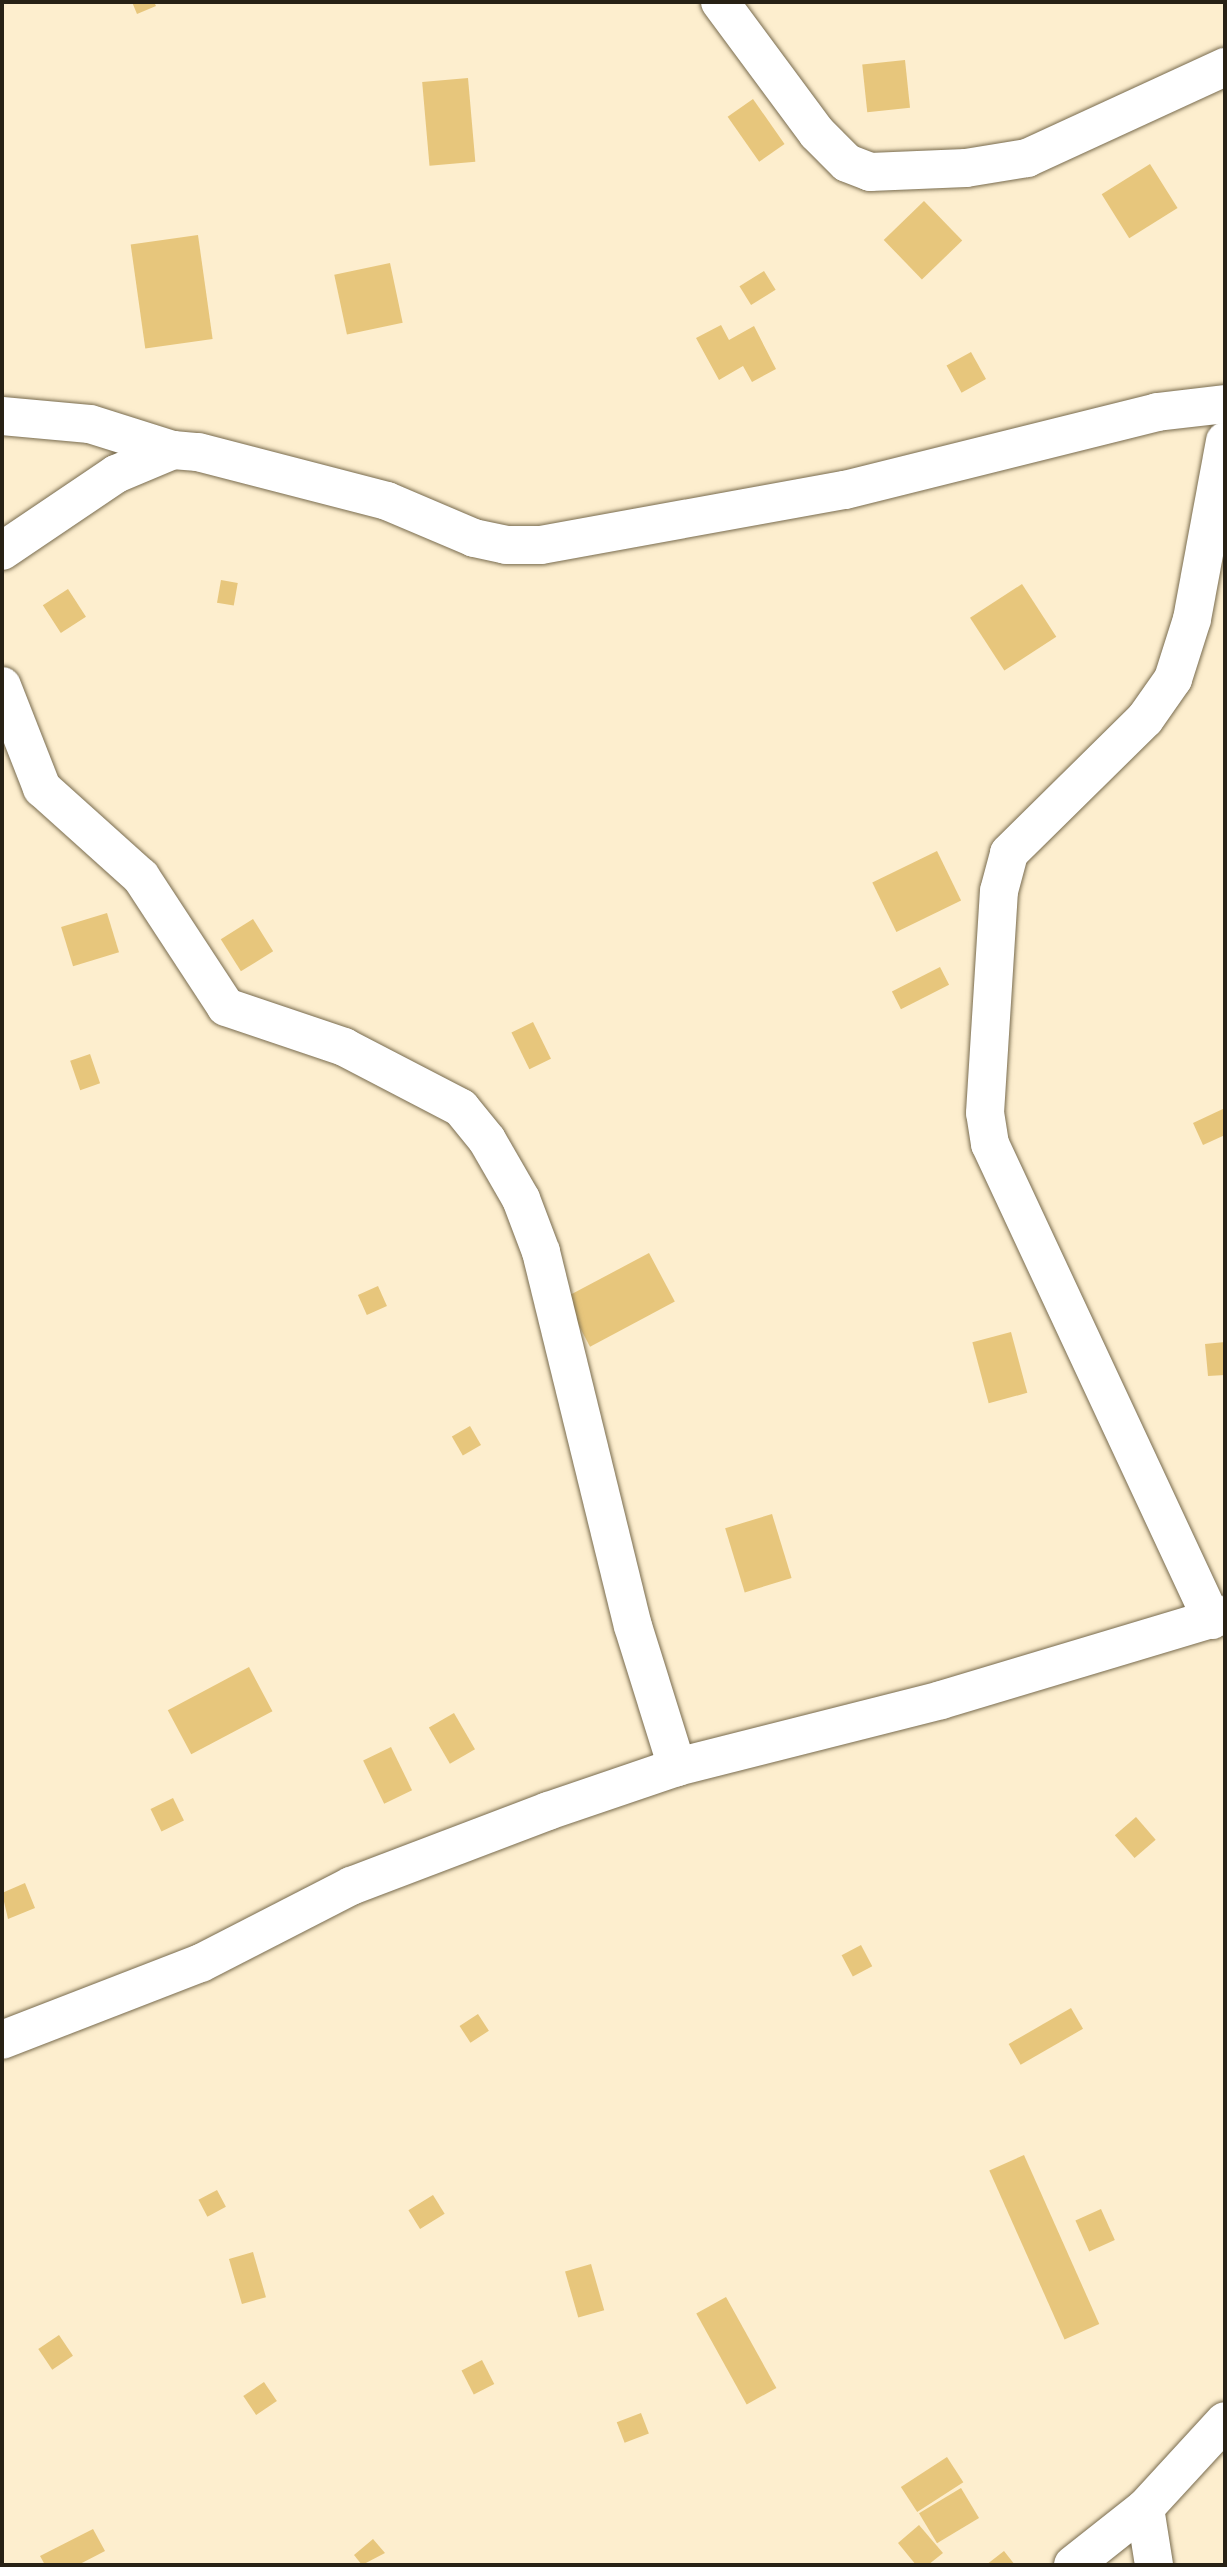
<!DOCTYPE html>
<style>
body{margin:0}
#map{position:relative;width:1227px;height:2567px;overflow:hidden;background:#fdeece;font-family:"Golos Text",sans-serif}
div>[style]{position:absolute}
.building>*{inset:0;background:#e7c67c;transform-origin:0 0}
.roads{filter:drop-shadow(0 0 2px #786b4e) drop-shadow(0 0 2px #786b4e)}
.minor>*{height:38px;margin:-19px;padding:0 19px;transform-origin:19px;border-radius:19px;background:#fff}
span{translate:-50% -50%;white-space:nowrap;text-align:center;line-height:1.15;-webkit-text-stroke:6px #fdfdfd;paint-order:stroke}
.frame{position:absolute;inset:0;border:4px solid #272115;pointer-events:none}
</style>
<div id="map">
<div class="building">
<div style="clip-path:polygon(132px 2px,154px 2px,156px 6px,137px 14px)"></div>
<div style="left:905px;top:60px;width:48px;height:43px;rotate:84deg"></div>
<div style="left:468px;top:78px;width:84px;height:46px;rotate:85deg"></div>
<div style="left:753px;top:99px;width:55px;height:31px;rotate:55deg"></div>
<div style="left:1150px;top:164px;width:52px;height:57px;rotate:58deg"></div>
<div style="left:924px;top:201px;width:55px;height:56px;rotate:46deg"></div>
<div style="left:198px;top:235px;width:105px;height:68px;rotate:82deg"></div>
<div style="left:390px;top:263px;width:61px;height:57px;rotate:78deg"></div>
<div style="left:764px;top:271px;width:22px;height:29px;rotate:58deg"></div>
<div style="clip-path:polygon(721px 325px,729px 340px,754px 326px,776px 369px,752px 382px,743px 366px,719px 380px,696px 338px)"></div>
<div style="left:971px;top:352px;width:31px;height:28px;rotate:61deg"></div>
<div style="left:221px;top:580px;width:17px;height:23px;rotate:10deg"></div>
<div style="left:1022px;top:584px;width:63px;height:62px;rotate:57deg"></div>
<div style="left:68px;top:589px;width:33px;height:30px;rotate:57deg"></div>
<div style="left:937px;top:851px;width:55px;height:72px;rotate:64deg"></div>
<div style="left:107px;top:913px;width:41px;height:48px;rotate:73deg"></div>
<div style="left:253px;top:919px;width:38px;height:38px;rotate:58deg"></div>
<div style="left:940px;top:967px;width:20px;height:54px;rotate:63deg"></div>
<div style="left:533px;top:1022px;width:41px;height:24px;rotate:64deg"></div>
<div style="left:90px;top:1054px;width:31px;height:21px;rotate:71deg"></div>
<div style="clip-path:polygon(1225px 1108px,1225px 1135px,1203px 1145px,1193px 1123px)"></div>
<div style="left:649px;top:1253px;width:55px;height:96px;rotate:62deg"></div>
<div style="left:378px;top:1286px;width:22px;height:22px;rotate:66deg"></div>
<div style="left:1011px;top:1332px;width:63px;height:40px;rotate:75deg"></div>
<div style="clip-path:polygon(1225px 1342px,1225px 1375px,1208px 1376px,1205px 1344px)"></div>
<div style="left:470px;top:1426px;width:22px;height:21px;rotate:60deg"></div>
<div style="left:772px;top:1514px;width:67px;height:49px;rotate:73deg"></div>
<div style="left:249px;top:1667px;width:50px;height:92px;rotate:62deg"></div>
<div style="left:454px;top:1713px;width:42px;height:29px;rotate:60deg"></div>
<div style="left:391px;top:1747px;width:48px;height:31px;rotate:64deg"></div>
<div style="left:173px;top:1798px;width:25px;height:25px;rotate:64deg"></div>
<div style="left:1136px;top:1817px;width:30px;height:28px;rotate:49deg"></div>
<div style="clip-path:polygon(25px 1883px,35px 1908px,8px 1919px,2px 1893px)"></div>
<div style="left:861px;top:1945px;width:24px;height:22px;rotate:62deg"></div>
<div style="left:1071px;top:2008px;width:24px;height:72px;rotate:60deg"></div>
<div style="left:478px;top:2014px;width:20px;height:22px;rotate:57deg"></div>
<div style="left:1024px;top:2155px;width:185px;height:38px;rotate:66deg"></div>
<div style="left:217px;top:2190px;width:19px;height:21px;rotate:62deg"></div>
<div style="left:433px;top:2195px;width:22px;height:29px;rotate:58deg"></div>
<div style="left:1101px;top:2209px;width:34px;height:28px;rotate:66deg"></div>
<div style="left:253px;top:2252px;width:47px;height:25px;rotate:74deg"></div>
<div style="left:591px;top:2264px;width:48px;height:27px;rotate:74deg"></div>
<div style="left:726px;top:2297px;width:104px;height:34px;rotate:61deg"></div>
<div style="left:59px;top:2335px;width:25px;height:25px;rotate:56deg"></div>
<div style="left:482px;top:2360px;width:27px;height:23px;rotate:63deg"></div>
<div style="left:264px;top:2382px;width:23px;height:25px;rotate:56deg"></div>
<div style="left:641px;top:2413px;width:22px;height:26px;rotate:69deg"></div>
<div style="left:947px;top:2457px;width:30px;height:55px;rotate:57deg"></div>
<div style="left:961px;top:2488px;width:35px;height:49px;rotate:59deg"></div>
<div style="clip-path:polygon(919px 2525px,943px 2553px,928px 2565px,916px 2565px,898px 2543px)"></div>
<div style="clip-path:polygon(93px 2529px,105px 2551px,78px 2565px,45px 2565px,40px 2556px)"></div>
<div style="clip-path:polygon(373px 2539px,385px 2553px,362px 2565px,354px 2555px)"></div>
<div style="clip-path:polygon(1004px 2551px,1015px 2565px,986px 2565px)"></div>
</div>
<div class="roads">
<div class="minor">
<div style="left:720px;top:2px;width:163px;rotate:53.5deg"></div>
<div style="left:817px;top:133px;width:42px;rotate:45deg"></div>
<div style="left:847px;top:163px;width:25px;rotate:21deg"></div>
<div style="left:870px;top:172px;width:96px;rotate:-2.4deg"></div>
<div style="left:966px;top:168px;width:62px;rotate:-9.3deg"></div>
<div style="left:1027px;top:158px;width:218px;rotate:-24.7deg"></div>
<div style="left:2px;top:416px;width:88px;rotate:5.2deg"></div>
<div style="left:90px;top:424px;width:87px;rotate:17.4deg"></div>
<div style="left:2px;top:551px;width:138px;rotate:-34deg"></div>
<div style="left:116px;top:474px;width:62px;rotate:-22.8deg"></div>
<div style="left:173px;top:450px;width:25px;rotate:5deg"></div>
<div style="left:198px;top:452px;width:195px;rotate:14.5deg"></div>
<div style="left:387px;top:501px;width:95px;rotate:23deg"></div>
<div style="left:474px;top:538px;width:33px;rotate:12deg"></div>
<div style="left:506px;top:545px;width:35px"></div>
<div style="left:541px;top:545px;width:309px;rotate:-10.3deg"></div>
<div style="left:845px;top:490px;width:322px;rotate:-14deg"></div>
<div style="left:1157px;top:412px;width:68px;rotate:-6.7deg"></div>
<div style="left:2px;top:686px;width:110px;rotate:68.6deg"></div>
<div style="left:42px;top:788px;width:133px;rotate:42deg"></div>
<div style="left:141px;top:877px;width:155px;rotate:56.8deg"></div>
<div style="left:226px;top:1007px;width:125px;rotate:18.7deg"></div>
<div style="left:344px;top:1047px;width:132px;rotate:27.5deg"></div>
<div style="left:461px;top:1108px;width:41px;rotate:50.9deg"></div>
<div style="left:487px;top:1140px;width:68px;rotate:60deg"></div>
<div style="left:521px;top:1199px;width:57px;rotate:69.3deg"></div>
<div style="left:541px;top:1252px;width:385px;rotate:76.2deg"></div>
<div style="left:633px;top:1626px;width:148px;rotate:72.7deg"></div>
<div style="left:1212px;top:1620px;width:525px;rotate:-115deg"></div>
<div style="left:990px;top:1144px;width:31px;rotate:-99deg"></div>
<div style="left:985px;top:1113px;width:222px;rotate:-86.4deg"></div>
<div style="left:999px;top:891px;width:39px;rotate:-75deg"></div>
<div style="left:1009px;top:853px;width:191px;rotate:-44.6deg"></div>
<div style="left:1145px;top:719px;width:49px;rotate:-55deg"></div>
<div style="left:1173px;top:679px;width:63px;rotate:-72.4deg"></div>
<div style="left:1192px;top:619px;width:181px;rotate:-79.5deg"></div>
<div style="left:2px;top:2040px;width:213px;rotate:-21.2deg"></div>
<div style="left:201px;top:1963px;width:169px;rotate:-27.2deg"></div>
<div style="left:351px;top:1886px;width:211px;rotate:-20.8deg"></div>
<div style="left:548px;top:1811px;width:136px;rotate:-18.8deg"></div>
<div style="left:677px;top:1767px;width:272px;rotate:-14.2deg"></div>
<div style="left:941px;top:1700px;width:296px;rotate:-16.7deg"></div>
<div style="left:1145px;top:2508px;width:58px;rotate:81deg"></div>
<div style="left:1073px;top:2565px;width:92px;rotate:-38.4deg"></div>
<div style="left:1145px;top:2508px;width:118px;rotate:-47.4deg"></div>
</div>
</div>
<div class="frame"></div>
</div>
